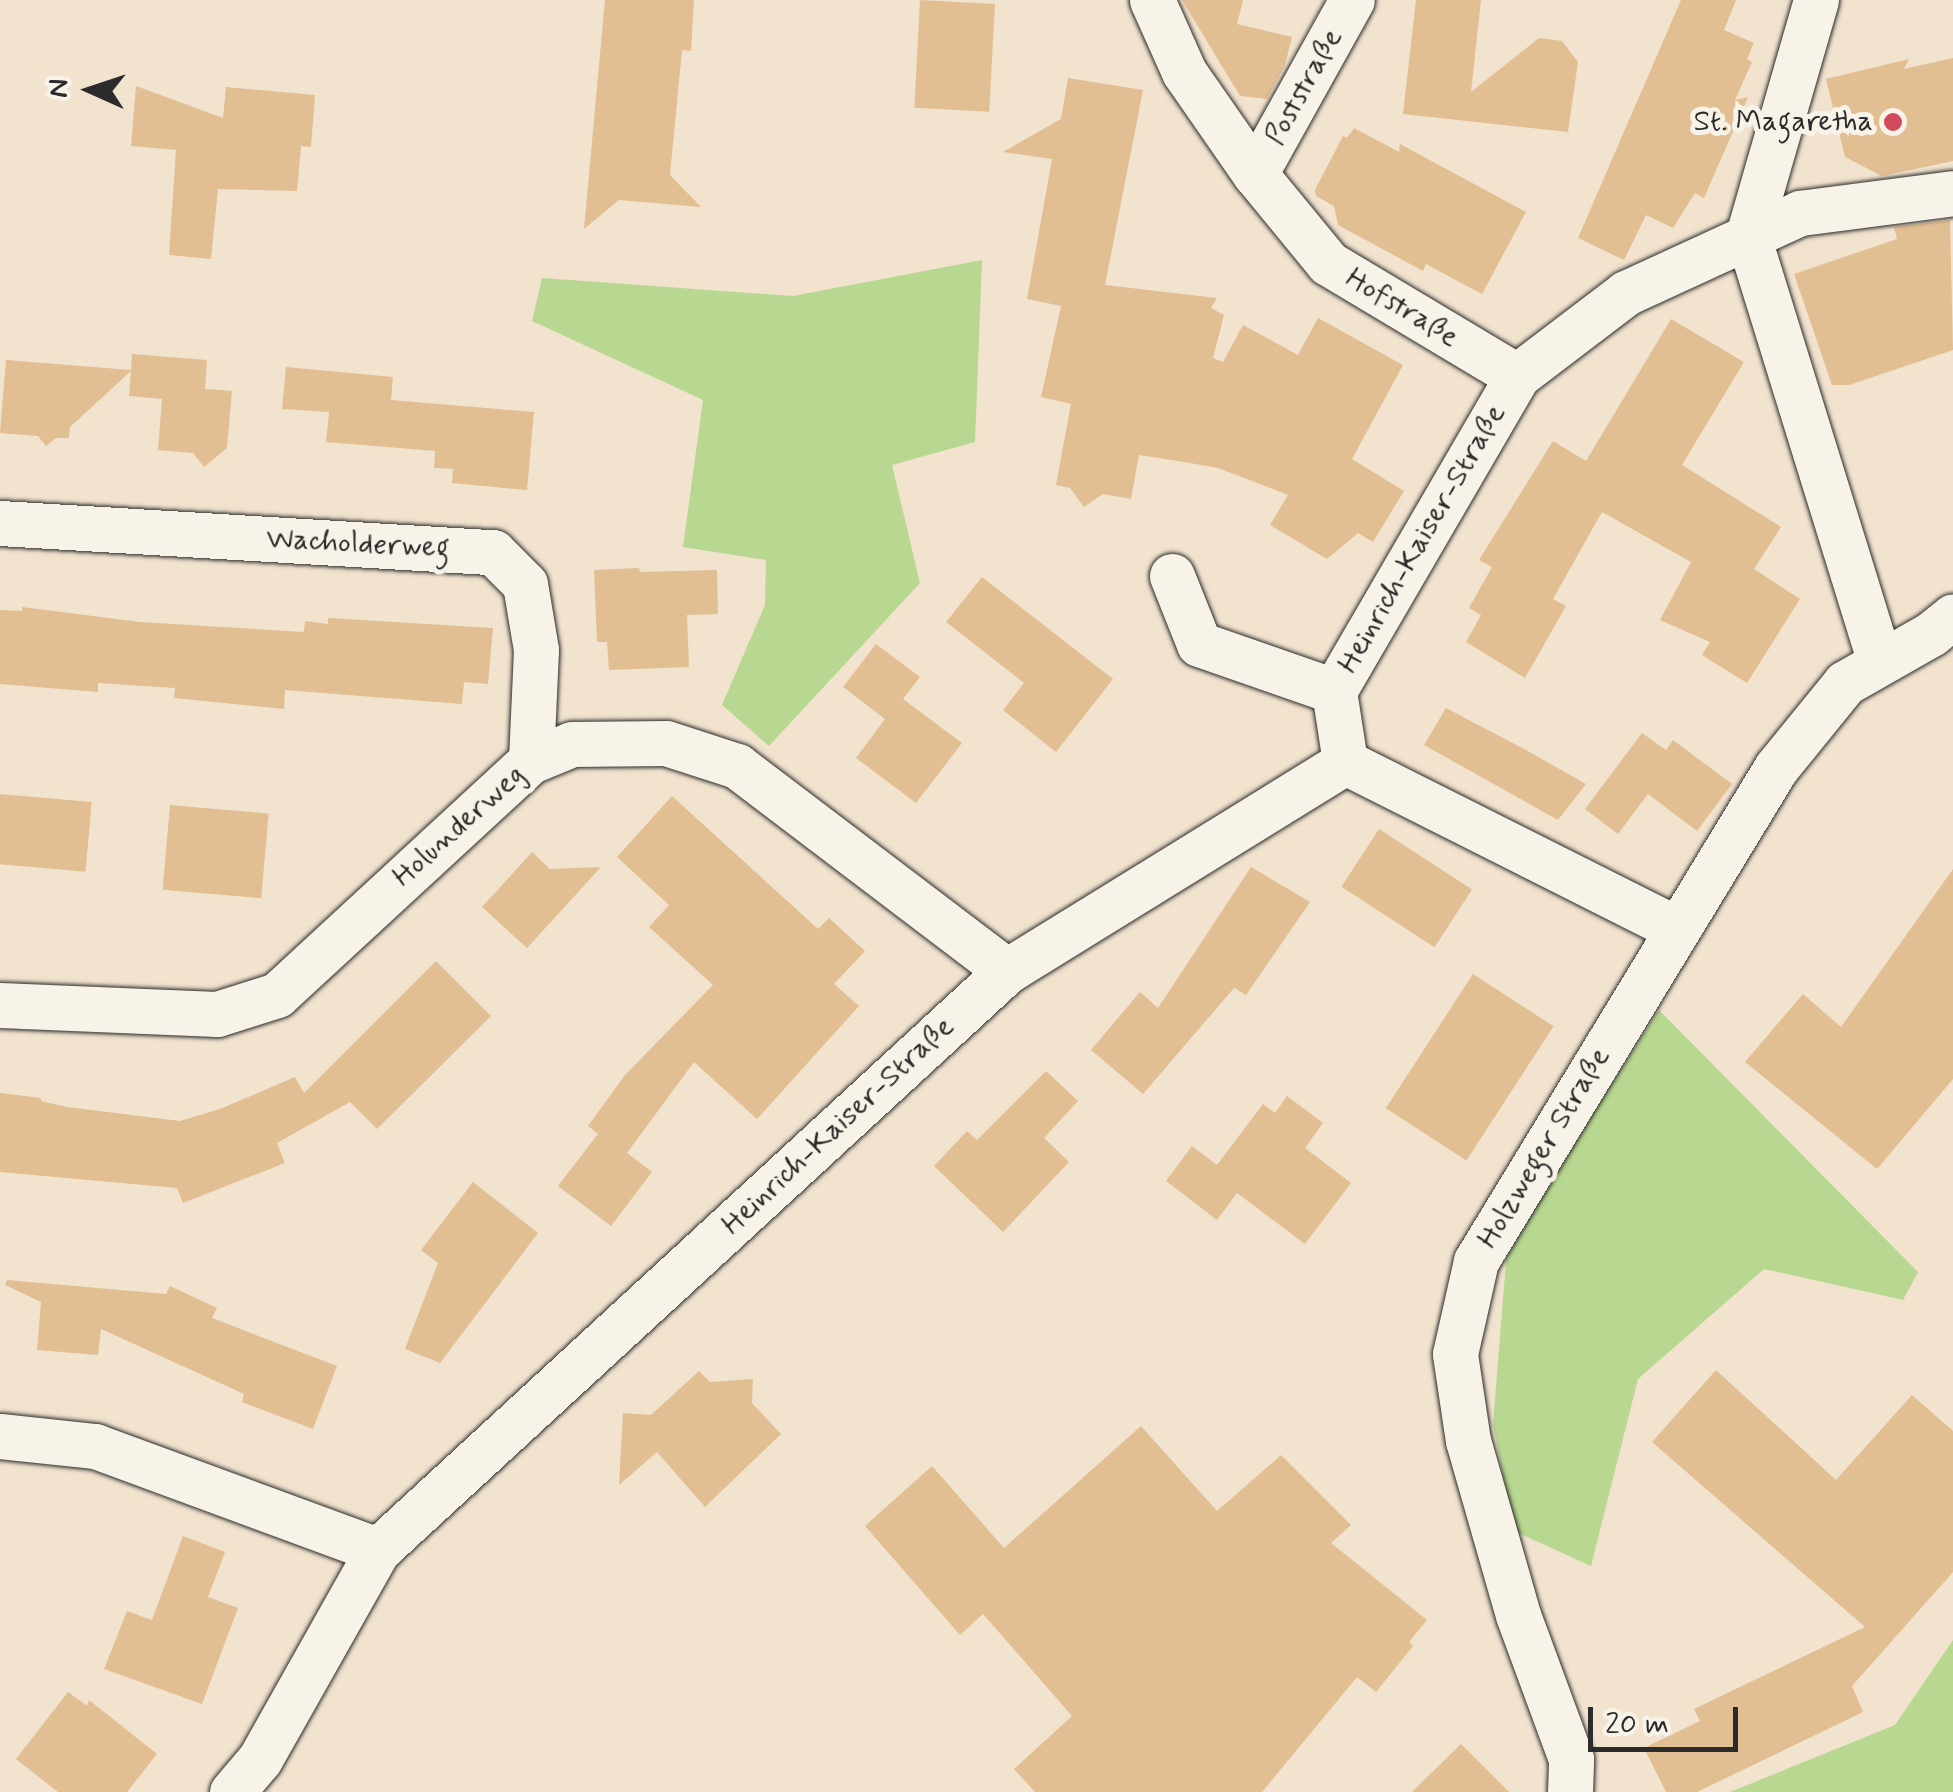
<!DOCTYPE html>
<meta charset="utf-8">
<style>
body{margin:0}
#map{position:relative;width:1953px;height:1792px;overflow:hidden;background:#f1e3ce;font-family:Mynerve,sans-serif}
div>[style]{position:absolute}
.green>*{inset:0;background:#b8d790}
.building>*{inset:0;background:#e2be93;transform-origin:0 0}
.roads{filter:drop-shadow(0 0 2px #2b2b2b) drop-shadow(0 0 2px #2b2b2b)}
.street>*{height:45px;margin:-22.5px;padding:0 22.5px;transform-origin:22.5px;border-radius:22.5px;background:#f7f3e8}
.dots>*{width:28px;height:28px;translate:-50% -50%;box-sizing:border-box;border:5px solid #f7f3e8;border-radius:50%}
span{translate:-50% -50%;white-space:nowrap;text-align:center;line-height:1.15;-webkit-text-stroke:10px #f7f3e8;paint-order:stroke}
.street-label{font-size:30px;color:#2b2b2b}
.poi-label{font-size:30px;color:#2b2b2b}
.right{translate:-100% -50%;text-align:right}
.north{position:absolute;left:40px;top:40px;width:100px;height:100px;-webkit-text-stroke:8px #f7f3e8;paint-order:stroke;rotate:273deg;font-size:28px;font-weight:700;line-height:40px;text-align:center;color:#2b2b2b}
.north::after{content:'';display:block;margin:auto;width:35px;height:45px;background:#2b2b2b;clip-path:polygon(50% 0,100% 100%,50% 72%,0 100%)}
.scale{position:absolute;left:1588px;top:1707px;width:150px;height:45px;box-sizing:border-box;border:5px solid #2b2b2b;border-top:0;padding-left:12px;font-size:30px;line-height:35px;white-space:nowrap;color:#2b2b2b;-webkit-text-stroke:8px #f7f3e8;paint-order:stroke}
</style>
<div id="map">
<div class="green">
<div style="clip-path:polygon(982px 260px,975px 442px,892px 465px,920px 583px,769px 746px,722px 705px,765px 605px,766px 560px,683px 547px,703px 400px,532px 321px,542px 278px,793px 296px)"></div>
<div style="clip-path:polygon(1659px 1010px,1918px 1272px,1903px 1300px,1764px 1269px,1638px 1379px,1591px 1566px,1514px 1531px,1493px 1424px,1507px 1249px)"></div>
<div style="clip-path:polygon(1953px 1640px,1953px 1792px,1730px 1792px,1895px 1725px)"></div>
</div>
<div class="building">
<div style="clip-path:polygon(605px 0,694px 0,691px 51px,682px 50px,670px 175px,701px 207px,619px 200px,584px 229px)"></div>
<div style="left:920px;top:0;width:75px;height:108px;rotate:3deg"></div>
<div style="clip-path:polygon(1182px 0,1243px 0,1237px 24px,1292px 37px,1285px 65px,1267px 99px,1240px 96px)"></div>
<div style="clip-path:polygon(1416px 0,1481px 0,1471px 92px,1539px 38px,1562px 41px,1578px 62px,1568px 132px,1403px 114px)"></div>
<div style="clip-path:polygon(1681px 0,1736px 0,1724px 30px,1754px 43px,1747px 59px,1752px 62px,1735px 100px,1748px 97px,1704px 198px,1695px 193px,1673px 228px,1646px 215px,1624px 260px,1578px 238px)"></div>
<div style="clip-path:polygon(1953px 58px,1953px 161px,1882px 176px,1845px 157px,1826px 79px,1909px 59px,1904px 69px)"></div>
<div style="clip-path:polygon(1068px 78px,1143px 90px,1105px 285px,1217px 298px,1211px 308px,1224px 315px,1213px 358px,1223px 362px,1243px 325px,1298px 355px,1318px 318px,1403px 365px,1352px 459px,1404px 491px,1373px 542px,1358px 533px,1327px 559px,1270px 525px,1288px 495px,1218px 468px,1190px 463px,1139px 455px,1131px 499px,1103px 494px,1084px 507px,1070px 488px,1056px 485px,1071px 404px,1041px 397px,1061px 306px,1027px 299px,1052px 159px,1003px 152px,1061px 119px)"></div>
<div style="clip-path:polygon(136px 86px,223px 118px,226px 87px,315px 95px,311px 147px,301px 146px,297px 191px,218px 189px,211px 259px,169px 255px,176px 150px,131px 146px)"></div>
<div style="clip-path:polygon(1354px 128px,1399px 152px,1400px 144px,1526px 212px,1482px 294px,1426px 264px,1423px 271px,1338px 225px,1334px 206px,1316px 196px,1315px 190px,1343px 136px,1347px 138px)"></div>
<div style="clip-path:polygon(1950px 220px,1953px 350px,1849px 385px,1832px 385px,1794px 274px,1897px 239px,1894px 227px)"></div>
<div style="clip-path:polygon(1671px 319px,1744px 362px,1682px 465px,1781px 527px,1754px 569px,1800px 599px,1747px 683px,1702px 655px,1710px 642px,1660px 620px,1691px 562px,1602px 512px,1553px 599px,1566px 606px,1525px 678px,1466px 642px,1481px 615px,1469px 608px,1492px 567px,1479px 560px,1553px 441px,1586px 461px)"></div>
<div style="clip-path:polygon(132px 354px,207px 360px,205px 389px,232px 391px,227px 448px,204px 467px,193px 453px,158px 450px,162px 399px,129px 396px,131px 371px,70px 427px,69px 438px,56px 438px,46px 446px,38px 436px,0 433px,6px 360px,131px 370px)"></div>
<div style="clip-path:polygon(286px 367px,393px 377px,391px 400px,534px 412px,527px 490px,452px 483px,453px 469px,434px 468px,435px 451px,326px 442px,329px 412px,282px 409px)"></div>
<div style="clip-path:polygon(639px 568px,640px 572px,717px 570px,718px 614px,687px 615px,689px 667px,609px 670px,607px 642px,597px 642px,594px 570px)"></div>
<div style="clip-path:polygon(982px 577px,1113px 679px,1056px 752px,1003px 710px,1024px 683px,946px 622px)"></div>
<div style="clip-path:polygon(22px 607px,140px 622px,304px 632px,305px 621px,328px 624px,328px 618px,493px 628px,488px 684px,464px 682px,462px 704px,285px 690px,284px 709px,174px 698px,175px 688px,98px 683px,98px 692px,0 684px,0 610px,22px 611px)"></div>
<div style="clip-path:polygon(876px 644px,920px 677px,903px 699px,962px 743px,916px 803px,856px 758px,885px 719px,843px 687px)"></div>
<div style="clip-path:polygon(1446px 708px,1526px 750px,1586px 784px,1558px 820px,1424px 745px)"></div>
<div style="clip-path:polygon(1642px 733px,1666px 750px,1673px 740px,1732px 784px,1697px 831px,1648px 794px,1618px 834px,1585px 809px)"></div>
<div style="left:0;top:794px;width:92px;height:70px;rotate:5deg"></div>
<div style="clip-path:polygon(672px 796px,818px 929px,829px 918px,865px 951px,834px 984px,859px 1006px,757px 1119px,694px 1062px,627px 1153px,652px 1172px,611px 1226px,558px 1186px,598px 1134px,588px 1126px,625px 1075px,713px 985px,649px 927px,669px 905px,617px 857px)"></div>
<div style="left:170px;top:805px;width:99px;height:85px;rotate:5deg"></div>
<div style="left:1379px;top:829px;width:111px;height:69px;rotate:33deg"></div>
<div style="clip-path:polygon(532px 852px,550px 869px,601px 867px,527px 948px,482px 907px)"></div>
<div style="clip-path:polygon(1251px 867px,1310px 902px,1246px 995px,1234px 988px,1143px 1094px,1091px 1050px,1140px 992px,1158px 1008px)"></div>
<div style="clip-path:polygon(1953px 869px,1953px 1079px,1877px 1169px,1745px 1062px,1803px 994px,1841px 1027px)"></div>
<div style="clip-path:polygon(436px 961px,491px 1016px,377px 1129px,350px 1102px,277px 1143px,285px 1163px,183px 1203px,177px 1188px,0 1172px,0 1093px,41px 1098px,41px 1101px,67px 1107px,180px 1121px,220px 1109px,295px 1077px,304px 1093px)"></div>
<div style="left:1473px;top:974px;width:96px;height:160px;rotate:33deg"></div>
<div style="clip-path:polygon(1046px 1071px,1078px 1101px,1044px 1138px,1069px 1162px,1003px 1232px,934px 1166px,967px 1131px,977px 1140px)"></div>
<div style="clip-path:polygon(1287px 1096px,1323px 1123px,1305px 1148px,1351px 1183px,1305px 1244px,1237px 1193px,1217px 1220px,1166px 1181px,1192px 1146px,1217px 1165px,1263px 1104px,1275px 1113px)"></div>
<div style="clip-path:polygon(473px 1182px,538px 1233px,440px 1363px,405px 1349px,438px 1263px,421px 1250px)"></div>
<div style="clip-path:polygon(7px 1280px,166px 1294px,170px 1286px,217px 1308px,212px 1318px,337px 1366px,313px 1429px,242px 1402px,244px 1394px,101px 1329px,98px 1355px,37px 1350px,41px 1302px,5px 1285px)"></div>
<div style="clip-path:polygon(1716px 1370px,1836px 1480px,1912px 1395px,1953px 1431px,1953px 1572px,1852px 1686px,1863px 1712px,1697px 1792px,1666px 1792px,1644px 1748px,1700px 1721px,1694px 1709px,1865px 1627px,1652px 1442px)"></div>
<div style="clip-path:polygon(699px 1371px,710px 1382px,753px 1379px,752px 1403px,781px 1434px,705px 1507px,657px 1452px,619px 1485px,623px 1413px,651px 1415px)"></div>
<div style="clip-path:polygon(1141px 1426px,1217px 1511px,1281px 1455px,1351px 1525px,1331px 1543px,1427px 1620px,1409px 1642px,1413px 1646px,1376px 1692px,1357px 1677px,1262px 1792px,1035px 1792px,1014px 1769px,1072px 1716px,983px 1614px,960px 1635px,865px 1526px,932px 1466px,1004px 1548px)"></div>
<div style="clip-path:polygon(183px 1536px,225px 1552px,208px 1597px,238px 1608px,202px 1704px,104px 1669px,127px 1611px,152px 1620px)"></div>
<div style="clip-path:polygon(68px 1692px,87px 1706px,89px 1700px,157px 1754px,127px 1792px,58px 1792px,16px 1759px)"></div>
<div style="clip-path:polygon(1461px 1744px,1509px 1792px,1412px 1792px)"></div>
</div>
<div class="roads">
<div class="street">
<div style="left:1152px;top:0;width:79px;rotate:66deg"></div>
<div style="left:1184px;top:72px;width:124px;rotate:55.2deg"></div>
<div style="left:1255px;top:174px;width:115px;rotate:50.6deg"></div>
<div style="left:1328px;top:263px;width:220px;rotate:30.9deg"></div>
<div style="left:1816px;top:0;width:246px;rotate:106.1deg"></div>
<div style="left:1748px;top:236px;width:446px;rotate:72.8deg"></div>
<div style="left:1255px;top:174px;width:199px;rotate:-60.9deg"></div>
<div style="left:0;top:523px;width:494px;rotate:3.4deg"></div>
<div style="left:493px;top:552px;width:45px;rotate:45deg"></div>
<div style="left:525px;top:584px;width:67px;rotate:80.5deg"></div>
<div style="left:536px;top:650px;width:111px;rotate:92.6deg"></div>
<div style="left:1172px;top:576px;width:73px;rotate:68.3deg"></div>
<div style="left:1199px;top:644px;width:143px;rotate:19.2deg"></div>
<div style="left:1345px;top:762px;width:72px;rotate:-98.8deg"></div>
<div style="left:1334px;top:691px;width:364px;rotate:-59.8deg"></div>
<div style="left:1517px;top:376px;width:137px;rotate:-37.3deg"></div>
<div style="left:1626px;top:293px;width:192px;rotate:-24.7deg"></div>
<div style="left:1800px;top:213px;width:154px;rotate:-7.4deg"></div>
<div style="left:0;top:1005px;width:217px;rotate:2.4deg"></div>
<div style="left:217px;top:1014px;width:63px;rotate:-17.6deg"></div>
<div style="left:277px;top:995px;width:345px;rotate:-42.7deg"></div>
<div style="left:531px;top:761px;width:44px;rotate:-22.5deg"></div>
<div style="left:572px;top:744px;width:94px;rotate:-0.6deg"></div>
<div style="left:666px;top:743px;width:75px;rotate:17.9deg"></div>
<div style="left:737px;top:766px;width:339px;rotate:37.2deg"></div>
<div style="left:0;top:1436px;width:96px;rotate:6deg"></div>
<div style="left:95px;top:1446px;width:302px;rotate:20.2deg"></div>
<div style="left:232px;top:1792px;width:43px;rotate:-49.7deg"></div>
<div style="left:260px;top:1759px;width:240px;rotate:-60.6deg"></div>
<div style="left:378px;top:1550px;width:855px;rotate:-42.63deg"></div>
<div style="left:1007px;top:971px;width:397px;rotate:-31.7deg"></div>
<div style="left:1345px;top:762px;width:372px;rotate:26.7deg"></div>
<div style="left:1570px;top:1792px;width:33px;rotate:-88deg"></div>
<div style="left:1571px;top:1759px;width:153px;rotate:-110.2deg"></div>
<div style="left:1518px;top:1615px;width:181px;rotate:-106deg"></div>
<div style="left:1468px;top:1441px;width:88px;rotate:-98.5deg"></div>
<div style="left:1455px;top:1354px;width:95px;rotate:-77.3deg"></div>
<div style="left:1476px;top:1261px;width:577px;rotate:-58.68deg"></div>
<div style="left:1776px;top:768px;width:109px;rotate:-50.9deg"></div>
<div style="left:1845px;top:683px;width:99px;rotate:-29.7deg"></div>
<div style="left:1931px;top:634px;width:28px;rotate:-39deg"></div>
</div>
</div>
<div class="dots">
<div style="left:1893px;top:122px;background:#d1495b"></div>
</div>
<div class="street-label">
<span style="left:1304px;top:87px;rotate:-61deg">Poststraße</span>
<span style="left:1402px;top:308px;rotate:31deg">Hofstraße</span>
<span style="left:1422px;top:539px;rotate:-60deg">Heinrich-Kaiser-Straße</span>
<span style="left:358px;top:544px;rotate:3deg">Wacholderweg</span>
<span style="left:459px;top:826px;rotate:-42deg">Holunderweg</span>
<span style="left:838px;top:1126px;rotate:-43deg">Heinrich-Kaiser-Straße</span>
<span style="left:1544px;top:1148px;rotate:-59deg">Holzweger Straße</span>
</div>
<div class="poi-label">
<span class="right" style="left:1873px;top:122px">St. Magaretha</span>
</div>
<div class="north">N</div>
<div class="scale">20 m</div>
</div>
